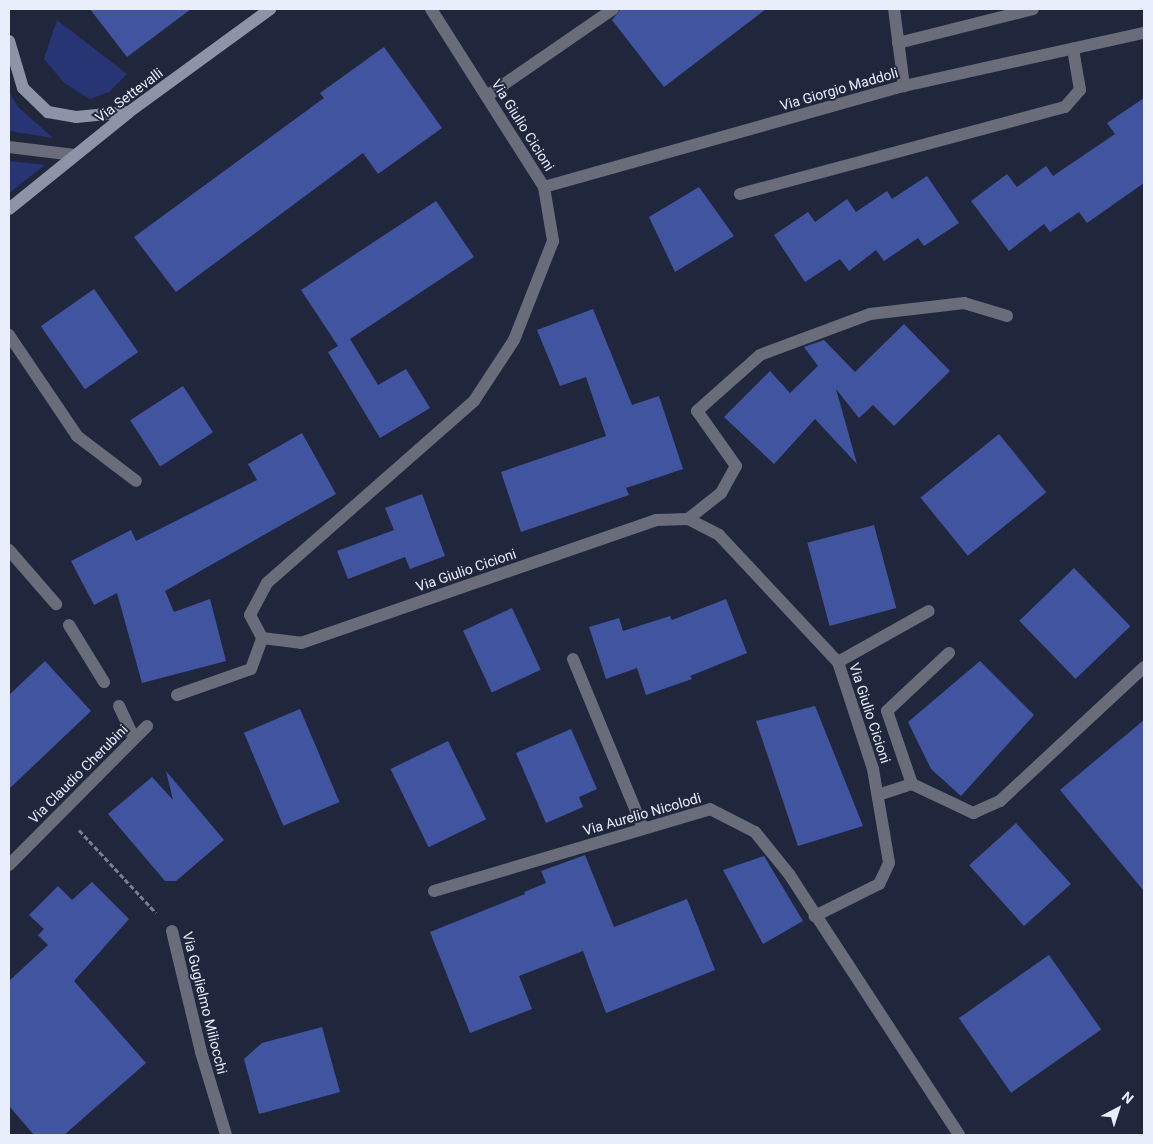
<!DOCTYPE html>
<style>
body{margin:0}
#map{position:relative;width:1153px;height:1144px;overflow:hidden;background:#20273d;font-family:Roboto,sans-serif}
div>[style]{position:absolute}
.green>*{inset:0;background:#273575}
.building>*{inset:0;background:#4154a0;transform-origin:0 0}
.path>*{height:3px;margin-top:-1.5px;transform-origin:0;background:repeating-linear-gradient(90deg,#787e91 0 5px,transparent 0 7.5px)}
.lane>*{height:12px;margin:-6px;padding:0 6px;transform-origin:6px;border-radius:6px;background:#696d79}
.street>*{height:12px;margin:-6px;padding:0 6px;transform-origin:6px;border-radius:6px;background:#696d79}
.secondary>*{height:12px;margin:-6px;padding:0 6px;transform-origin:6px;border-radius:6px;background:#8e94a7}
span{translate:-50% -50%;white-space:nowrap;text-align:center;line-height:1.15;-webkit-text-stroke:4px #20273d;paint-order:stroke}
.street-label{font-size:14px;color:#e8eefc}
.frame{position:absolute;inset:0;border:10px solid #e8eefc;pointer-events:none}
.north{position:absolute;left:1093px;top:1084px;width:50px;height:50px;-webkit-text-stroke:4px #20273d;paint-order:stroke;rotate:40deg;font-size:14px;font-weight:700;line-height:20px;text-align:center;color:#e8eefc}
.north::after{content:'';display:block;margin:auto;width:18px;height:22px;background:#e8eefc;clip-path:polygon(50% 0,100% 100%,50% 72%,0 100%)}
</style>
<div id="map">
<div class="green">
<div style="clip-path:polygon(57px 20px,127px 74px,109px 92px,90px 99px,64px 83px,44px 59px)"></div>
<div style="clip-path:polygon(9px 92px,18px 107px,53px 138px,9px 131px)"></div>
<div style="clip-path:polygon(9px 161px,45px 165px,9px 193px)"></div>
</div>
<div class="building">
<div style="clip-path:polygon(90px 9px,191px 9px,127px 57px)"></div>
<div style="clip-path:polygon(621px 9px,766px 9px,664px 87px,612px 20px)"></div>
<div style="clip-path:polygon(384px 47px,442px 128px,378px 174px,363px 153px,176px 292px,134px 237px,324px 98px,320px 93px)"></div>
<div style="clip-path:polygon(1144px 98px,1144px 183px,1087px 223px,1079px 212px,1050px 232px,1044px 224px,1009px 251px,971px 201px,1007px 174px,1017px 187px,1046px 166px,1053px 176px,1115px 134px,1107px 123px)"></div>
<div style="clip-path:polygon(927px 176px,959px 223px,924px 246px,918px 238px,884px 261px,876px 250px,849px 271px,840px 259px,805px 282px,774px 235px,808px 212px,815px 222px,847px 199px,856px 212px,887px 191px,892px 199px)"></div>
<div style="clip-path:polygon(699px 187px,734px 236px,675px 272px,649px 217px)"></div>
<div style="clip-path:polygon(436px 201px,474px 257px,350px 339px,378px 385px,406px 369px,430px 408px,380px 438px,328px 352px,338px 346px,301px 290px)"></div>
<div style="left:94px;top:289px;width:77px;height:65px;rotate:55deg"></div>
<div style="clip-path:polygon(593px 309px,632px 405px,659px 396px,683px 469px,626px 488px,629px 495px,521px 532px,501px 472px,606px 436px,586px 377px,560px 386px,537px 330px)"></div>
<div style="clip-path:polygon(904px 324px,950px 371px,894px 426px,873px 405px,859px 418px,836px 389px,857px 464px,815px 419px,774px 464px,724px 417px,770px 371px,790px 393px,818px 366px,804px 347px,824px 340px,855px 372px)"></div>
<div style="left:183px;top:386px;width:55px;height:63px;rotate:57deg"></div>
<div style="clip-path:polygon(302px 433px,336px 494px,165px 591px,174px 612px,210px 599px,226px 661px,142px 683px,117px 593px,94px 605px,71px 561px,131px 530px,136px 541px,257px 480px,248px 464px)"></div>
<div style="left:999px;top:434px;width:75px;height:101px;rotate:51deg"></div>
<div style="clip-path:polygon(422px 494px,445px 556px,410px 569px,405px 557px,348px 579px,337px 551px,394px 530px,385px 508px)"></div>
<div style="left:874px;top:525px;width:86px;height:69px;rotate:75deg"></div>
<div style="left:1074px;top:568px;width:81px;height:76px;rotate:46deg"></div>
<div style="clip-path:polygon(726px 599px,747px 653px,690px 676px,692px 679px,646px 695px,637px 668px,606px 679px,589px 627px,619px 618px,623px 631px,670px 616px,672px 620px)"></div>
<div style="left:512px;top:608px;width:68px;height:54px;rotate:65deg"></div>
<div style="clip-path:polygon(45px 661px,91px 711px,9px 789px,9px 695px)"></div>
<div style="clip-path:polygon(980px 661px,1034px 715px,961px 796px,931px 769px,908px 722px)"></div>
<div style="clip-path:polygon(815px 706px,863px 826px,798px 846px,756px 721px)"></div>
<div style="left:300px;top:709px;width:101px;height:61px;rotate:67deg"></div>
<div style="clip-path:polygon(1144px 720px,1144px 891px,1060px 790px)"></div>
<div style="clip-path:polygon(571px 729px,597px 789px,579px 797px,583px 807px,546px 823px,516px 753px)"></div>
<div style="left:448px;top:741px;width:87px;height:64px;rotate:64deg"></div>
<div style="clip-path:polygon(166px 771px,224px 840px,176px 881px,165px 881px,108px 814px,152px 777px,173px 800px)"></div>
<div style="left:1016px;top:823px;width:82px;height:63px;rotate:48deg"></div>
<div style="clip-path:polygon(585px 855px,614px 927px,687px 899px,715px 970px,606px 1013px,583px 951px,519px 976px,532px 1009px,470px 1033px,430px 932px,525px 894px,524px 892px,546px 883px,541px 871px)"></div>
<div style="clip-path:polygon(764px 856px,803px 921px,763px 944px,723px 870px)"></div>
<div style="clip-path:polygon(92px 882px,129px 919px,74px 981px,146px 1063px,64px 1135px,34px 1135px,9px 1106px,9px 981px,48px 945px,38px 935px,44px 929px,29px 915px,58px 886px,72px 900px)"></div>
<div style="left:1049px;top:955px;width:91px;height:110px;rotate:55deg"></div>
<div style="clip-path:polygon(322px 1027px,340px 1092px,259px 1114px,244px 1059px,262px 1043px)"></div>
</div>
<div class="path">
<div style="left:79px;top:830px;width:113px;rotate:47.1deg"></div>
</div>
<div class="lane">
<div style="left:894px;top:9px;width:78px;rotate:82.6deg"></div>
<div style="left:898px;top:43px;width:139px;rotate:-14.1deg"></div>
<div style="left:487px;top:96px;width:153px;rotate:-34.6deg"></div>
<div style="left:740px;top:194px;width:336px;rotate:-15deg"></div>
<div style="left:1065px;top:107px;width:23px;rotate:-49deg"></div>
<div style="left:1080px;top:90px;width:42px;rotate:-99.7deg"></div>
<div style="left:688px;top:519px;width:42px;rotate:-38.2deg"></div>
<div style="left:721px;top:493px;width:31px;rotate:-61deg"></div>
<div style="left:736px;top:466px;width:67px;rotate:-125.3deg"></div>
<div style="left:697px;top:411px;width:84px;rotate:-41.6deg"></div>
<div style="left:760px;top:355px;width:117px;rotate:-20.4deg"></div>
<div style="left:870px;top:314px;width:95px;rotate:-6.7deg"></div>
<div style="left:964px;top:303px;width:45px;rotate:16.8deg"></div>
<div style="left:9px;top:550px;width:72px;rotate:49deg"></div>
<div style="left:69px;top:625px;width:67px;rotate:58.4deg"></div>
<div style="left:573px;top:659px;width:183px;rotate:67.5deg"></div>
<div style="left:838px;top:662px;width:104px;rotate:-29.3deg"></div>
<div style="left:177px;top:695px;width:78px;rotate:-19.4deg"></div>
<div style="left:251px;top:669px;width:33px;rotate:-70deg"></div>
<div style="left:119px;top:706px;width:35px;rotate:65deg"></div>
<div style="left:912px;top:784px;width:77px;rotate:-108.9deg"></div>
<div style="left:887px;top:711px;width:85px;rotate:-43.1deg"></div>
<div style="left:878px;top:795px;width:36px;rotate:-18deg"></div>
<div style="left:912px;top:784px;width:68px;rotate:25.4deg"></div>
<div style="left:973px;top:813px;width:30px;rotate:-24deg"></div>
<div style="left:1000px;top:801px;width:197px;rotate:-42.9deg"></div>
</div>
<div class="street">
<div style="left:431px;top:9px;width:211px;rotate:57.6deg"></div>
<div style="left:544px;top:187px;width:55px;rotate:80.5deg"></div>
<div style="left:553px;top:241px;width:106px;rotate:111.5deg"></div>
<div style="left:514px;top:340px;width:73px;rotate:123.3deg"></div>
<div style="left:474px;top:401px;width:276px;rotate:138.7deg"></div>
<div style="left:267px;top:583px;width:36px;rotate:118deg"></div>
<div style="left:250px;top:615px;width:26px;rotate:62deg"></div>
<div style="left:262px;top:638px;width:39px;rotate:7deg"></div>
<div style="left:301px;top:643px;width:376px;rotate:-19.1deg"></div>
<div style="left:656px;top:520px;width:32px;rotate:-2deg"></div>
<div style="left:688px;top:519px;width:35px;rotate:27deg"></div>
<div style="left:719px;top:535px;width:174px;rotate:46.9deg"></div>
<div style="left:838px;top:662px;width:113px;rotate:71.9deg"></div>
<div style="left:873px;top:769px;width:95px;rotate:80.3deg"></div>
<div style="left:889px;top:863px;width:23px;rotate:115deg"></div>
<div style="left:879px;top:884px;width:72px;rotate:153.4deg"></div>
<div style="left:9px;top:147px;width:66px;rotate:6.9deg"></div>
<div style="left:544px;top:187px;width:374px;rotate:-15.7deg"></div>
<div style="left:904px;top:86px;width:246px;rotate:-12.5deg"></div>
<div style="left:9px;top:335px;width:122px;rotate:56deg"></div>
<div style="left:77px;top:436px;width:74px;rotate:37.3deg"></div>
<div style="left:9px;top:865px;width:196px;rotate:-45.2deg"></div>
<div style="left:434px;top:891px;width:288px;rotate:-16.5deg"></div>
<div style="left:710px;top:809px;width:51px;rotate:27.1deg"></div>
<div style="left:755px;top:832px;width:54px;rotate:51deg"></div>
<div style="left:789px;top:874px;width:311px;rotate:56.9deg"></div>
<div style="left:172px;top:931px;width:124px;rotate:76.5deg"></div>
<div style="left:201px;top:1052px;width:87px;rotate:73.2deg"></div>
</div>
<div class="secondary">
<div style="left:9px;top:41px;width:49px;rotate:73.4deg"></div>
<div style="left:23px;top:88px;width:35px;rotate:44deg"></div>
<div style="left:48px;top:112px;width:28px;rotate:10deg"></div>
<div style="left:76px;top:117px;width:52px;rotate:-5.5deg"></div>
<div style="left:9px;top:209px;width:154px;rotate:-38.9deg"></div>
<div style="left:129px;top:112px;width:175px;rotate:-36.1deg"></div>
</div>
<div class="street-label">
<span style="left:839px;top:89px;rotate:-16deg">Via Giorgio Maddoli</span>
<span style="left:129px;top:95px;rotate:-37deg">Via Settevalli</span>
<span style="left:523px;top:125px;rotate:58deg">Via Giulio Cicioni</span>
<span style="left:466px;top:570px;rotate:-19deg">Via Giulio Cicioni</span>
<span style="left:870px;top:713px;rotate:72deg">Via Giulio Cicioni</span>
<span style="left:78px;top:774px;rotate:-45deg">Via Claudio Cherubini</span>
<span style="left:642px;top:814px;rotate:-16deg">Via Aurelio Nicolodi</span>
<span style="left:205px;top:1003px;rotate:76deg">Via Guglielmo Miliocchi</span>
</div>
<div class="frame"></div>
<div class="north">N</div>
</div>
